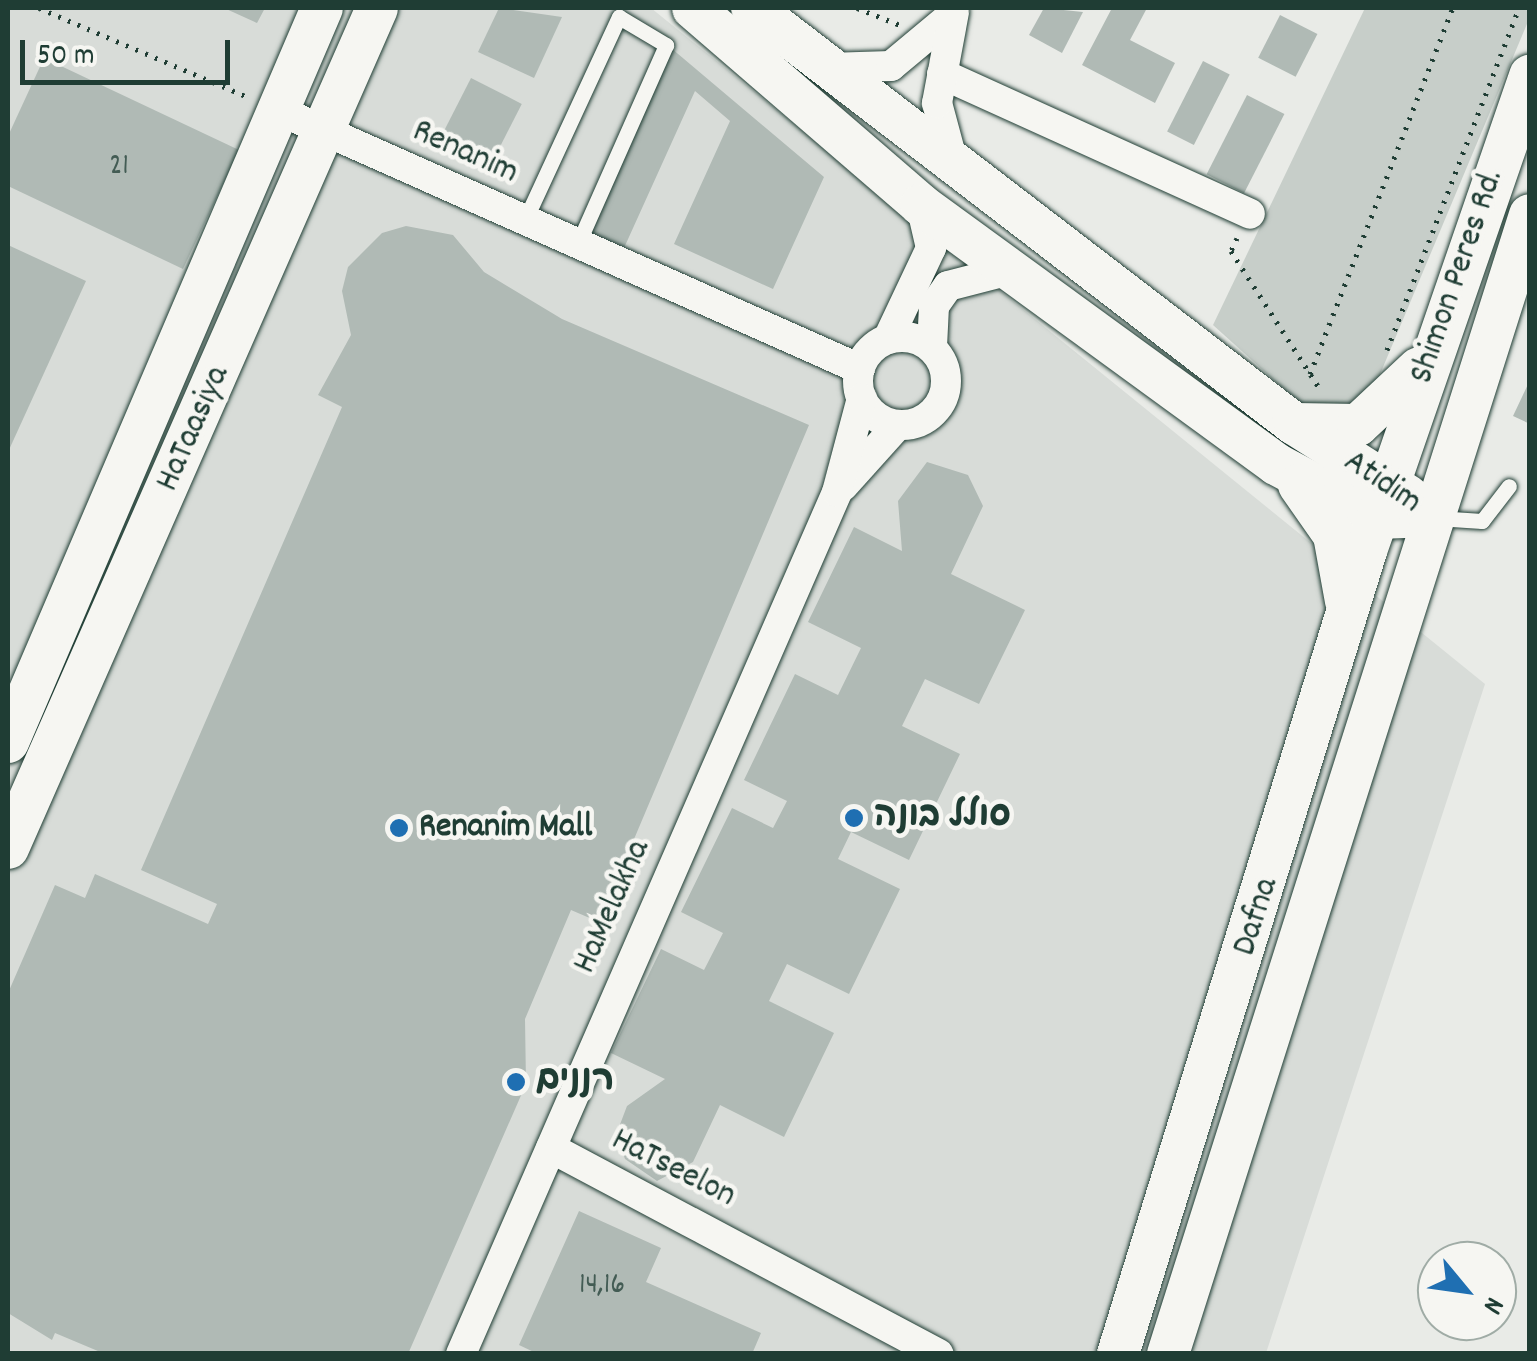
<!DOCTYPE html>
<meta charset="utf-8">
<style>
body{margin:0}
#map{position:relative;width:1537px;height:1361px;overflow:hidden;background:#e9ebe7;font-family:Dekko,"Playpen Sans Hebrew",sans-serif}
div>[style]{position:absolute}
.built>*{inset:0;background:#d8dcd8}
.green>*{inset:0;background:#c7cec9}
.building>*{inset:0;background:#b0bab5;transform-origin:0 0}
.path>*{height:5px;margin-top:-2.5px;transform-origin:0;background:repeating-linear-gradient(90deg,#1f3d34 0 2.5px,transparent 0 10.5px)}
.roads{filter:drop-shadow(0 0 2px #1f3d34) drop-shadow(0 0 2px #1f3d34)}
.lane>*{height:15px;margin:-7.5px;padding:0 7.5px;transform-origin:7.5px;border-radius:7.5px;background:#f6f6f2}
.street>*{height:30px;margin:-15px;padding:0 15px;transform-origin:15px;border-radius:15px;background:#f6f6f2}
.street>.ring{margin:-15px;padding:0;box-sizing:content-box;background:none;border:30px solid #f6f6f2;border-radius:50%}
.secondary>*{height:42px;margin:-21px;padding:0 21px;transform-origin:21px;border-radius:21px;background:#f6f6f2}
.dots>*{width:28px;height:28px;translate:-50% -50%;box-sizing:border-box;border:5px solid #f6f6f2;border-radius:50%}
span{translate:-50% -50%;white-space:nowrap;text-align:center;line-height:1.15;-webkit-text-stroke:9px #f6f6f2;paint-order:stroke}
.number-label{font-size:30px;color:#435c54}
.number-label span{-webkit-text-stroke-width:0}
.street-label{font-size:35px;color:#1f3d34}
.poi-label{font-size:35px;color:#1f3d34;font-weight:700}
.left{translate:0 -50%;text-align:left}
.frame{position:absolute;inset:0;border:10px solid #1f3d34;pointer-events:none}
.north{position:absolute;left:1417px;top:1241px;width:100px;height:100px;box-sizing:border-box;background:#f6f6f2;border:2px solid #a0aca6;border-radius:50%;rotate:119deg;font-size:28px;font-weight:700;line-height:40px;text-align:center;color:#1f3d34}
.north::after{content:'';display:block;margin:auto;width:35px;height:45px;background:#1f6fb2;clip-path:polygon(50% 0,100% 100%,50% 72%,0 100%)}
.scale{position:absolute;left:20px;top:40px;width:210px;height:45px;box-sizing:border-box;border:5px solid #1f3d34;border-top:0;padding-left:12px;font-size:30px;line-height:35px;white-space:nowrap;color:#1f3d34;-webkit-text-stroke:8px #f6f6f2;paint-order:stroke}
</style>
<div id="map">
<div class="built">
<div style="clip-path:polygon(8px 8px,651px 8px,1485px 684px,1266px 1353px,8px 1354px)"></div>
</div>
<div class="green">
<div style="clip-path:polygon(1365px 8px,1529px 8px,1529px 19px,1373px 391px,1342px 417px,1305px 408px,1213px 325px)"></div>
</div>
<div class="building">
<div style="clip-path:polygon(224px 8px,265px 8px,257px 23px)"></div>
<div style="clip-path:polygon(499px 8px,562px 17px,534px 78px,478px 52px)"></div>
<div style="clip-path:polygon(1044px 8px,1083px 12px,1062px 53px,1029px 35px)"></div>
<div style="clip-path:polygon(1112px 8px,1147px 8px,1130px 40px,1175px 63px,1155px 103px,1082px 65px)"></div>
<div style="left:1280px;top:15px;width:42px;height:48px;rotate:27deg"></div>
<div style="clip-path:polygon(671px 48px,824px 177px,773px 289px,674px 244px,730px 121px,695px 91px,624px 248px,588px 231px)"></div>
<div style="clip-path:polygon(44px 58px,239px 150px,183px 269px,8px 186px,8px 136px)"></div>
<div style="left:1203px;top:61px;width:30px;height:79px;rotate:27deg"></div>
<div style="left:471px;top:78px;width:57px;height:59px;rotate:27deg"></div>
<div style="left:1247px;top:95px;width:42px;height:89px;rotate:27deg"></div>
<div style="clip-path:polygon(406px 226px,453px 235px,484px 272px,562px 319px,809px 425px,599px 922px,571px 910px,525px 1019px,526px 1084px,408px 1354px,105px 1354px,55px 1333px,52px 1340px,8px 1313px,8px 993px,55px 885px,85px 898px,95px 874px,208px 924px,217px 904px,141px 870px,342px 407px,318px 395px,351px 335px,342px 291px,348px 267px,382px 233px)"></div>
<div style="clip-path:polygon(8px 245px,86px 281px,8px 452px)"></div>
<div style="clip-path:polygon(1530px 380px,1530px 424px,1513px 416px)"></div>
<div style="clip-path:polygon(927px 462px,968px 475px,983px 506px,951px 574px,1025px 610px,979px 704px,925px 679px,902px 726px,960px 754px,909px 860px,851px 832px,838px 859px,900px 889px,849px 994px,787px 964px,769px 1001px,834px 1033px,784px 1137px,720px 1105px,693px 1162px,657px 1181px,625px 1159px,616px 1135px,627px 1106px,665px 1079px,611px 1053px,661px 949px,704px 970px,723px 933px,681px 912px,732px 808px,773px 828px,787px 801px,744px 780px,795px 674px,838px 695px,861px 648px,808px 622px,854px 527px,902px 551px,898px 501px)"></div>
<div style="clip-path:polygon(579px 1211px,661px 1248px,646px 1282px,761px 1333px,752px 1354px,538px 1354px,519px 1345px)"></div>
</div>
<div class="path">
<div style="left:39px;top:8px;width:227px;rotate:23.1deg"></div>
<div style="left:857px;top:8px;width:46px;rotate:21.6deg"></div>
<div style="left:1237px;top:238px;width:14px;rotate:115deg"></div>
<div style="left:1231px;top:251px;width:164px;rotate:57.2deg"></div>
<div style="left:1387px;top:350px;width:367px;rotate:-68.9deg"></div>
<div style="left:1310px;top:374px;width:393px;rotate:-68.7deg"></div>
</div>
<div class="roads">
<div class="lane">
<div style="left:525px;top:220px;width:224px;rotate:-65.2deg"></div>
<div style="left:619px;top:17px;width:55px;rotate:30.8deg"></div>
<div style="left:666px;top:45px;width:218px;rotate:113.9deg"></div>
<div style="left:1436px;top:518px;width:46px;rotate:3.7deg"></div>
<div style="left:1482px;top:521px;width:44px;rotate:-52.4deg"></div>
</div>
<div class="street">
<div style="left:828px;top:68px;width:63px;rotate:-1.8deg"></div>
<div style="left:891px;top:66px;width:78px;rotate:-39.8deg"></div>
<div style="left:942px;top:74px;width:338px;rotate:24.4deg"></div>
<div style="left:278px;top:110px;width:637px;rotate:23.99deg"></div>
<div style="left:952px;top:159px;width:58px;rotate:-105deg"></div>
<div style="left:937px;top:103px;width:93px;rotate:-79.4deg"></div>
<div class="ring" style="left:858px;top:337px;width:58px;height:58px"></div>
<div style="left:888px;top:339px;width:101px;rotate:-64.7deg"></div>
<div style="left:931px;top:248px;width:44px;rotate:-103.1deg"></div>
<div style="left:932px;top:347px;width:41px;rotate:-87.2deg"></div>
<div style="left:934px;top:306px;width:24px;rotate:-55deg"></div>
<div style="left:948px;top:286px;width:64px;rotate:-14.5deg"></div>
<div style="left:843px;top:486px;width:82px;rotate:-48deg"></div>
<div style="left:551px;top:1148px;width:439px;rotate:28deg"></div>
<div style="left:461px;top:1354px;width:940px;rotate:-66.43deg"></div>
<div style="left:837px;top:492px;width:97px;rotate:-75.1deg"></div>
</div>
<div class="secondary">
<div style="left:693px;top:8px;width:301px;rotate:40.8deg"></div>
<div style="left:921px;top:205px;width:439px;rotate:36.1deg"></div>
<div style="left:1276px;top:464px;width:115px;rotate:28.1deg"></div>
<div style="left:1377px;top:518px;width:28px;rotate:-2deg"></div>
<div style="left:752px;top:8px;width:682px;rotate:37.49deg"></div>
<div style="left:1293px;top:423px;width:136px;rotate:32.4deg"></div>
<div style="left:1295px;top:424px;width:63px;rotate:0.9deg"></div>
<div style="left:1358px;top:425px;width:83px;rotate:-43.1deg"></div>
<div style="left:1299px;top:485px;width:61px;rotate:55deg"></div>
<div style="left:1334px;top:535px;width:67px;rotate:79.7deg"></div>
<div style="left:8px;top:742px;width:798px;rotate:-66.84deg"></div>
<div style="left:8px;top:848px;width:917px;rotate:-66.28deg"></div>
<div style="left:1118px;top:1354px;width:840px;rotate:-72.84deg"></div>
<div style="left:1366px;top:551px;width:503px;rotate:-70.95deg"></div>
<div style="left:1168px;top:1354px;width:1195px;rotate:-72.37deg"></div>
</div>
</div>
<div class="dots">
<div style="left:854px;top:818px;background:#1f6fb2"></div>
<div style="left:399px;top:828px;background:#1f6fb2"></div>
<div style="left:516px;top:1082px;background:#1f6fb2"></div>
</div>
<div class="number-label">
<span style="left:119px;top:168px">21</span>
<span style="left:602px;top:1287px">14,16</span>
</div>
<div class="street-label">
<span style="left:465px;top:153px;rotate:24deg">Renanim</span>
<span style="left:1458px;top:277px;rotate:-71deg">Shimon Peres Rd.</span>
<span style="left:194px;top:429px;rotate:-66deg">HaTaasiya</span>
<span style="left:1382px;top:483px;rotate:34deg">Atidim</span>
<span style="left:613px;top:907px;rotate:-66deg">HaMelakha</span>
<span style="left:1257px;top:917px;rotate:-72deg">Dafna</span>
<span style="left:673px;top:1169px;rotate:27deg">HaTseelon</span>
</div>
<div class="poi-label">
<span class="left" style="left:874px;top:818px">סולל בונה</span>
<span class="left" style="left:419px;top:828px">Renanim Mall</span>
<span class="left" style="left:536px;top:1082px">רננים</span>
</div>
<div class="frame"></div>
<div class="north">N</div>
<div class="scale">50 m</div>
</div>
